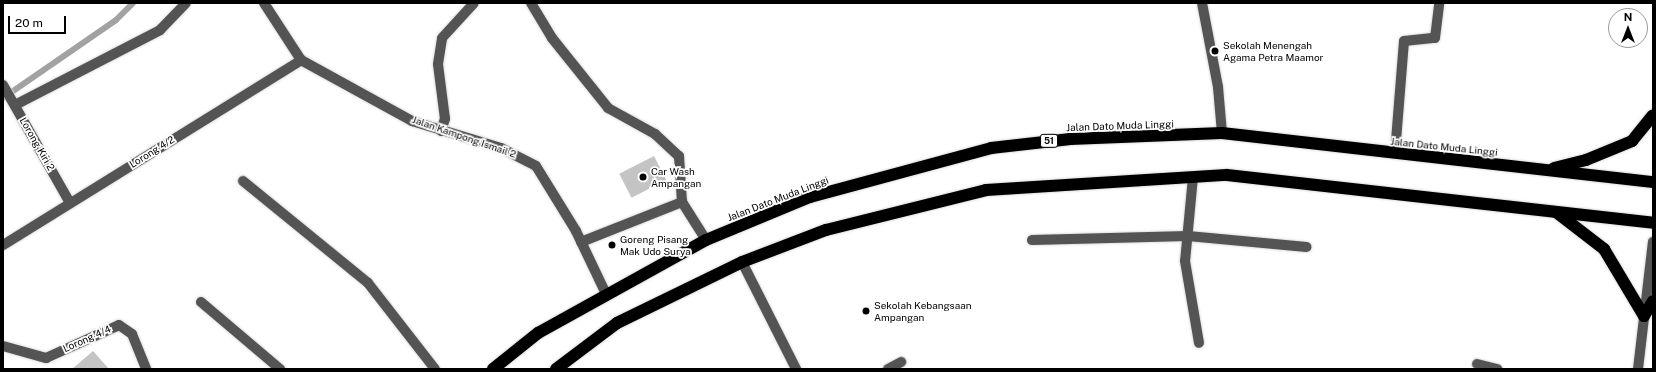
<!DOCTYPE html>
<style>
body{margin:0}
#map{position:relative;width:1656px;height:372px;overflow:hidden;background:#fff;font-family:"Public Sans",sans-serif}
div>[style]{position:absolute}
.stream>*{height:6px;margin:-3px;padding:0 3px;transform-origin:3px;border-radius:3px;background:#a2a2a2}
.building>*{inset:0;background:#c4c4c4;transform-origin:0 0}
.roads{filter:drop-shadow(0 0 1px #dbdbdb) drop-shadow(0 0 1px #dbdbdb)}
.minor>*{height:10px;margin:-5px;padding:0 5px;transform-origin:5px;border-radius:5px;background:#545454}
.highway>*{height:12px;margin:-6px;padding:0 6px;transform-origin:6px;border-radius:6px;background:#000}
.dots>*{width:11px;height:11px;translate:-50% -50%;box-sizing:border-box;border:2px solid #fff;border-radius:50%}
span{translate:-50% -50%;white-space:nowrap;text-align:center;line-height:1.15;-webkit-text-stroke:3.5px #fff;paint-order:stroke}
.shield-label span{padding:1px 3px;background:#fff;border:1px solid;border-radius:3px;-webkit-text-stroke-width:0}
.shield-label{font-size:9px;color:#000;font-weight:700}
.poi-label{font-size:10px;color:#000}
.left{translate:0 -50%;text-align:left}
.street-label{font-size:10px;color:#000}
.frame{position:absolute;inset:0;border:4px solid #000;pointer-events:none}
.north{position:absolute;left:1608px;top:8px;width:40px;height:40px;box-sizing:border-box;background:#fff;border:1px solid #999;border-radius:50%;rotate:0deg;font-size:11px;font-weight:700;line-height:16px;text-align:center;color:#000}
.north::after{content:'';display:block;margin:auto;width:14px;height:18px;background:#000;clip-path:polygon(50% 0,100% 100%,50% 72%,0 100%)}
.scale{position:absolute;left:8px;top:16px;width:58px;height:18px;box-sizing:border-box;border:2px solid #000;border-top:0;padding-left:5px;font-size:12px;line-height:14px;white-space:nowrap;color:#000;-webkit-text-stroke:3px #fff;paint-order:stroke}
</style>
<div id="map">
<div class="stream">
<div style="left:3px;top:98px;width:137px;rotate:-34.6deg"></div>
<div style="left:116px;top:20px;width:24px;rotate:-45deg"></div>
</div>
<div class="building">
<div style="left:654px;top:156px;width:27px;height:39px;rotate:63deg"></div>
<div style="clip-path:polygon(93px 351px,109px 369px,72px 369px)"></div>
</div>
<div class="roads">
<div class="minor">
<div style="left:264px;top:3px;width:68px;rotate:57deg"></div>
<div style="left:301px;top:60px;width:127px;rotate:28.8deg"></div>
<div style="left:412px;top:121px;width:93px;rotate:16.9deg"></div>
<div style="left:501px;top:148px;width:39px;rotate:27deg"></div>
<div style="left:536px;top:166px;width:76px;rotate:58.4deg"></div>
<div style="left:576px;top:231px;width:70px;rotate:64.5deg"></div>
<div style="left:531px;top:3px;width:41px;rotate:59deg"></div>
<div style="left:552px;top:38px;width:90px;rotate:51.3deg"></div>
<div style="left:608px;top:108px;width:54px;rotate:29deg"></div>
<div style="left:655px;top:134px;width:33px;rotate:43deg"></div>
<div style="left:679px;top:156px;width:46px;rotate:86.3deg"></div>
<div style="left:682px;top:202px;width:45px;rotate:57.7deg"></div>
<div style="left:1202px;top:3px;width:86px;rotate:79.2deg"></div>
<div style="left:1218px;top:87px;width:46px;rotate:85deg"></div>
<div style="left:3px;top:85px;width:136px;rotate:60.4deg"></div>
<div style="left:15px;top:105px;width:163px;rotate:-27.3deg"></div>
<div style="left:160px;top:30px;width:37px;rotate:-46deg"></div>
<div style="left:441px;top:131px;width:13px;rotate:-72deg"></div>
<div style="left:445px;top:119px;width:55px;rotate:-97.3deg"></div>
<div style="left:438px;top:64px;width:26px;rotate:-81deg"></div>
<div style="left:442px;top:38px;width:47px;rotate:-47.6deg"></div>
<div style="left:1395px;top:153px;width:112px;rotate:-85.4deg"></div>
<div style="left:1404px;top:41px;width:31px;rotate:-6deg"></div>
<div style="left:1435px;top:38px;width:35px;rotate:-83deg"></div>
<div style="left:1193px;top:177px;width:84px;rotate:95.4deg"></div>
<div style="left:1185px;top:261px;width:83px;rotate:80.3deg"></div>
<div style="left:243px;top:181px;width:161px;rotate:39.2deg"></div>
<div style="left:368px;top:283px;width:109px;rotate:52.1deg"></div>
<div style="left:1032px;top:240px;width:156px;rotate:-1.5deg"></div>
<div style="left:1188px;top:236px;width:119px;rotate:5.3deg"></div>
<div style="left:581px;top:242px;width:109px;rotate:-21.6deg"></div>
<div style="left:3px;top:245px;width:351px;rotate:-31.8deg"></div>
<div style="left:742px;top:262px;width:120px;rotate:63.2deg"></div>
<div style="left:201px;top:302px;width:104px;rotate:40.3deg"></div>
<div style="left:3px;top:346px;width:45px;rotate:15.6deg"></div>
<div style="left:46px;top:358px;width:80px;rotate:-24.3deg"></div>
<div style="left:119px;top:325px;width:16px;rotate:35deg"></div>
<div style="left:132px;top:334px;width:38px;rotate:68deg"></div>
<div style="left:1477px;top:364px;width:21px;rotate:14deg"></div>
<div style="left:888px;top:369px;width:15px;rotate:-28deg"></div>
<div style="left:1638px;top:369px;width:128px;rotate:-83.3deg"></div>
</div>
<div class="highway">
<div style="left:1554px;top:168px;width:33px;rotate:-14deg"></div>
<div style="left:1586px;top:160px;width:50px;rotate:-22.4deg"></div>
<div style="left:1632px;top:141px;width:33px;rotate:-51deg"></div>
<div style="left:1556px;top:212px;width:61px;rotate:37.6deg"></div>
<div style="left:1604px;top:249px;width:78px;rotate:59.2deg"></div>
<div style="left:1644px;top:316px;width:17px;rotate:-59deg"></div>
<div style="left:493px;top:369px;width:58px;rotate:-38.7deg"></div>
<div style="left:538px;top:333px;width:192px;rotate:-29deg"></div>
<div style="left:706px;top:240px;width:113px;rotate:-22.5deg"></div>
<div style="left:810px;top:197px;width:188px;rotate:-15.1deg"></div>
<div style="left:991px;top:148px;width:80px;rotate:-6.5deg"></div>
<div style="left:1070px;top:139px;width:152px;rotate:-2.3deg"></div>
<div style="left:1222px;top:133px;width:434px;rotate:6.5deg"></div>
<div style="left:556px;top:369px;width:76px;rotate:-37deg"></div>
<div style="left:617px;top:323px;width:139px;rotate:-26deg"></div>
<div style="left:742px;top:262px;width:90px;rotate:-20.9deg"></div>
<div style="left:826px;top:230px;width:165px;rotate:-14deg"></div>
<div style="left:986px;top:190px;width:241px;rotate:-3.6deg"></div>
<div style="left:1227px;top:175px;width:429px;rotate:6.4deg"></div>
</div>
</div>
<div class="dots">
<div style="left:1215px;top:51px;background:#000"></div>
<div style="left:643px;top:177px;background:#000"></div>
<div style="left:612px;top:245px;background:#000"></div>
<div style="left:866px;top:311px;background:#000"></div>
</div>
<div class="shield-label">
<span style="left:1049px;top:141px">51</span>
</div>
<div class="poi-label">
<span class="left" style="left:1223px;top:51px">Sekolah Menengah<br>Agama Petra Maamor</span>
<span class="left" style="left:651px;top:177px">Car Wash<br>Ampangan</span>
<span class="left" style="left:620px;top:245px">Goreng Pisang<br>Mak Udo Surya</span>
<span class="left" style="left:874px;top:311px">Sekolah Kebangsaan<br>Ampangan</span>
</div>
<div class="street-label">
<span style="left:1120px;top:126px;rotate:-2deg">Jalan Dato Muda Linggi</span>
<span style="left:464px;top:137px;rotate:19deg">Jalan Kampong Ismail 2</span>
<span style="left:37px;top:144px;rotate:60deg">Lorong Kiri 2</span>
<span style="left:1444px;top:147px;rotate:6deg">Jalan Dato Muda Linggi</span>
<span style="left:152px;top:152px;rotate:-32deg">Lorong 4/2</span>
<span style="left:778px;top:199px;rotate:-21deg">Jalan Dato Muda Linggi</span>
<span style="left:87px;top:339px;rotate:-24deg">Lorong 4/4</span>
</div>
<div class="frame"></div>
<div class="north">N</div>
<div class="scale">20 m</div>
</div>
